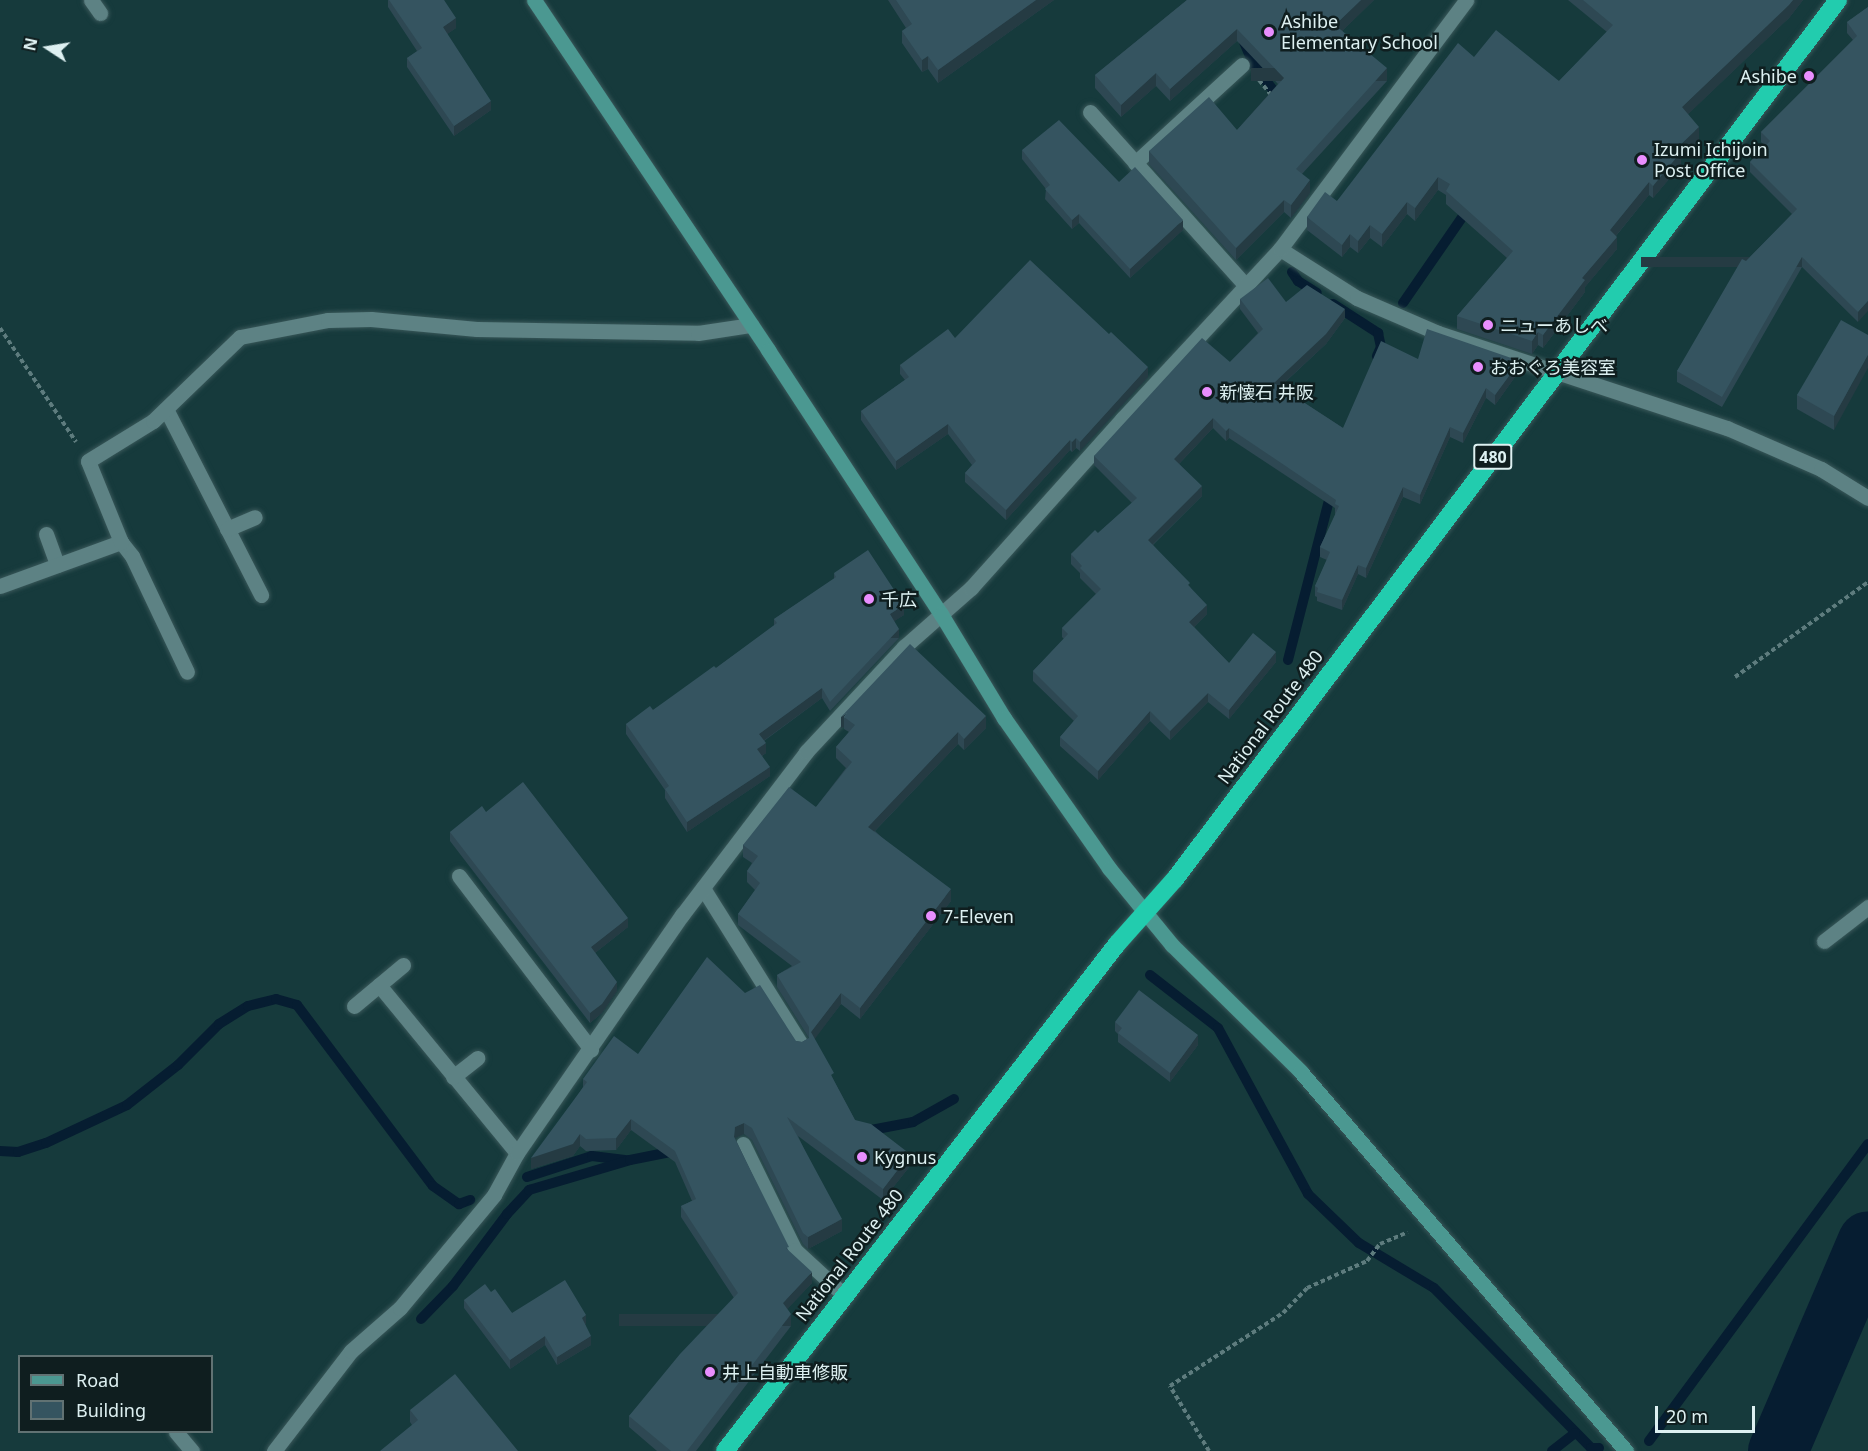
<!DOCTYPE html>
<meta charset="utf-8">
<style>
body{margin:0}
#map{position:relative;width:1868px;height:1451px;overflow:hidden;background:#163a3c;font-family:"Noto Sans","Noto Sans JP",sans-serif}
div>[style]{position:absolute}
.stream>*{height:10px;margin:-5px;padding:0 5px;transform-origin:5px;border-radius:5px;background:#061d31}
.river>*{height:60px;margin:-30px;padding:0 30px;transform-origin:30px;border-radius:30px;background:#061d31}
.path>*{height:4px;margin-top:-2px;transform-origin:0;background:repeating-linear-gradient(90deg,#5e7c7e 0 4.5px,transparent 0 7.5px)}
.roads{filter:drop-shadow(0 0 2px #395759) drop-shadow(0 0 2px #395759)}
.lane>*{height:15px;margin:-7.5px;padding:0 7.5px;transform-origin:7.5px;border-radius:7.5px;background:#5d8284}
.street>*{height:15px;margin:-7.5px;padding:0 7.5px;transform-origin:7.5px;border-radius:7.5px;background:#5d8284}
.secondary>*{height:15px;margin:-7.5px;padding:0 7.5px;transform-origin:7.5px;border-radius:7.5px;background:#4b9891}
.highway>*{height:18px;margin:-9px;padding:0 9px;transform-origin:9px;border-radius:9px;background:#22ccae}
.wall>*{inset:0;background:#2e4853}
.shaded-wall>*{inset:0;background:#253b43;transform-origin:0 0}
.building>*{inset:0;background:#355460}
.dots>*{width:16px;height:16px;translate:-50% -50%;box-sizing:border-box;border:3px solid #0f1e1f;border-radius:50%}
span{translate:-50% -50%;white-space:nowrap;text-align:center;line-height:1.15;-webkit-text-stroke:5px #0f1e1f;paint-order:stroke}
.shield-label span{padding:2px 4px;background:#0f1e1f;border:2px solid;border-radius:4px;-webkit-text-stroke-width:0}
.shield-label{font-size:16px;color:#ddf0f1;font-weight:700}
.poi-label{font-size:18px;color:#ddf0f1}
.left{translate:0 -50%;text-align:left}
.right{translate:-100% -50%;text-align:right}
.street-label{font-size:18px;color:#ddf0f1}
.legend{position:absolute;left:18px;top:1355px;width:195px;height:78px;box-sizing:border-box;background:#0f1e1f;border:2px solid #617273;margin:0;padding:8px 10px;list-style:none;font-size:18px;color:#ddf0f1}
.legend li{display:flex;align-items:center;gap:12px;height:30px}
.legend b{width:30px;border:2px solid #617273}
.north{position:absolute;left:18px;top:18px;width:60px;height:60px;-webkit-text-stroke:4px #0f1e1f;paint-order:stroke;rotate:282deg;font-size:16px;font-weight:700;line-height:24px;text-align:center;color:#ddf0f1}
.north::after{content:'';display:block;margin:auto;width:21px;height:27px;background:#ddf0f1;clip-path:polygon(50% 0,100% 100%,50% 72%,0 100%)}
.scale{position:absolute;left:1655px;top:1406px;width:100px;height:27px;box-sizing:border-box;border:3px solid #ddf0f1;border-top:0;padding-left:8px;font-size:18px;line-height:21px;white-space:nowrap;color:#ddf0f1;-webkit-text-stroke:4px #0f1e1f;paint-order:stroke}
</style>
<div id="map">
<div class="stream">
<div style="left:1244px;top:42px;width:25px;rotate:67deg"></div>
<div style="left:1254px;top:65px;width:43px;rotate:52.6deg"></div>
<div style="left:1292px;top:272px;width:11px;rotate:56deg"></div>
<div style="left:1298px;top:281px;width:22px;rotate:32deg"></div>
<div style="left:1403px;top:303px;width:118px;rotate:-55.4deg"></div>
<div style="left:1333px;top:304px;width:54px;rotate:32.8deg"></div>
<div style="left:1378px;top:333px;width:14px;rotate:78deg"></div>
<div style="left:1381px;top:347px;width:10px;rotate:114deg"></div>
<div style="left:1288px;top:660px;width:173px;rotate:-75.6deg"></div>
<div style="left:1150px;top:975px;width:86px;rotate:37.9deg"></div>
<div style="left:1218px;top:1028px;width:189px;rotate:61.5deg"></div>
<div style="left:1308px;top:1194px;width:71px;rotate:43.9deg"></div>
<div style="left:1359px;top:1243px;width:87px;rotate:31deg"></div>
<div style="left:1434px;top:1288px;width:224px;rotate:45.5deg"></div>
<div style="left:1591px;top:1448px;width:8px"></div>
<div style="left:866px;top:1131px;width:48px;rotate:-10.8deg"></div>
<div style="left:913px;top:1122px;width:47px;rotate:-29.3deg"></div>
<div style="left:0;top:1151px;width:18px;rotate:3deg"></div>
<div style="left:18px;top:1152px;width:29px;rotate:-18deg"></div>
<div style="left:46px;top:1143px;width:89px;rotate:-25.1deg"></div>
<div style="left:127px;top:1105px;width:65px;rotate:-38.1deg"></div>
<div style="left:178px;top:1065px;width:58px;rotate:-45deg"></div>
<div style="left:219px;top:1024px;width:34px;rotate:-32deg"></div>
<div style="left:248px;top:1006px;width:29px;rotate:-14deg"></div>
<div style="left:276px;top:999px;width:22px;rotate:16deg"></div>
<div style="left:297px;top:1005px;width:226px;rotate:53.1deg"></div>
<div style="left:433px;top:1186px;width:32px;rotate:35deg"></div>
<div style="left:459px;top:1204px;width:12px;rotate:-20deg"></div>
<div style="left:527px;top:1177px;width:68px;rotate:-17.9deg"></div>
<div style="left:592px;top:1156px;width:35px;rotate:7deg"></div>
<div style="left:421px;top:1319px;width:46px;rotate:-45.9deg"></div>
<div style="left:453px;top:1286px;width:90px;rotate:-53.1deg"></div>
<div style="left:507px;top:1214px;width:33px;rotate:-47deg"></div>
<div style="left:529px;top:1190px;width:105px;rotate:-16.5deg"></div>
<div style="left:630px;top:1160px;width:46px;rotate:-11.3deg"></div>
<div style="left:1649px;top:1441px;width:369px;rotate:-53.6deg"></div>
<div style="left:1552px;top:1451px;width:29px;rotate:-38deg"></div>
</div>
<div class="river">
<div style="left:1778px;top:1451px;width:228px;rotate:-66.8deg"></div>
</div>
<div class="path">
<div style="left:1259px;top:80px;width:19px;rotate:51deg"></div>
<div style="left:0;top:328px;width:137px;rotate:56.3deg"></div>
<div style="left:1735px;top:677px;width:163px;rotate:-35.5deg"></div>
<div style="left:1209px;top:1451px;width:76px;rotate:-121deg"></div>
<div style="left:1170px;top:1386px;width:135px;rotate:-32.9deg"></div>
<div style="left:1283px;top:1313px;width:35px;rotate:-46deg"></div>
<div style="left:1307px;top:1288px;width:66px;rotate:-24.2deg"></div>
<div style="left:1367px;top:1261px;width:21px;rotate:-53deg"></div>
<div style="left:1380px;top:1244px;width:30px;rotate:-23deg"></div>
</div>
<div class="roads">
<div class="lane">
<div style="left:121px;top:542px;width:18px;rotate:52deg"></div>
<div style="left:132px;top:556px;width:128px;rotate:64.6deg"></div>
</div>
<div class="street">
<div style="left:91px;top:0;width:16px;rotate:55deg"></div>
<div style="left:1090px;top:112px;width:234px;rotate:48.1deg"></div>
<div style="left:1135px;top:163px;width:145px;rotate:-42.5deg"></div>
<div style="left:1280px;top:249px;width:91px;rotate:32.5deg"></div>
<div style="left:1357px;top:298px;width:88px;rotate:23.4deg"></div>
<div style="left:1438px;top:333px;width:304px;rotate:18.2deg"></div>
<div style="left:1727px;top:428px;width:103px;rotate:23.6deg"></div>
<div style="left:1821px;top:469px;width:55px;rotate:31.7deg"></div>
<div style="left:166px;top:409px;width:209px;rotate:62.9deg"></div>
<div style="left:227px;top:529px;width:30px;rotate:-23deg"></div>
<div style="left:46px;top:534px;width:33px;rotate:70deg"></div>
<div style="left:0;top:586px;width:129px;rotate:-20deg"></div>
<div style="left:121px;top:542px;width:87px;rotate:-112.2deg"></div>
<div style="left:88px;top:461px;width:76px;rotate:-31.6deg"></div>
<div style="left:153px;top:421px;width:121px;rotate:-44deg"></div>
<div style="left:240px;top:337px;width:90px;rotate:-10.9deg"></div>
<div style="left:328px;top:320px;width:43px;rotate:-1.3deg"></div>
<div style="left:371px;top:319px;width:106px;rotate:5.4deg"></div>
<div style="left:477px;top:329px;width:221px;rotate:1deg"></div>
<div style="left:698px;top:333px;width:54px;rotate:-8.6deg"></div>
<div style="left:459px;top:876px;width:218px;rotate:52.7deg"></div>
<div style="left:703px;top:888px;width:184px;rotate:57.9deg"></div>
<div style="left:1824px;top:941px;width:56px;rotate:-37.7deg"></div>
<div style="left:379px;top:985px;width:217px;rotate:50.6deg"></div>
<div style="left:354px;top:1006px;width:64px;rotate:-39.9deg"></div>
<div style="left:453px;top:1077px;width:31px;rotate:-38deg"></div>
<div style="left:743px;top:1144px;width:118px;rotate:63.9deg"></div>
<div style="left:795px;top:1250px;width:67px;rotate:42.6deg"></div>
<div style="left:176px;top:1432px;width:25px;rotate:50deg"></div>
<div style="left:274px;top:1451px;width:126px;rotate:-52.4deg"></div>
<div style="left:351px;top:1351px;width:65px;rotate:-41.3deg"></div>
<div style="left:400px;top:1308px;width:147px;rotate:-50.2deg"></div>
<div style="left:494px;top:1195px;width:48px;rotate:-61.3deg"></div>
<div style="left:517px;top:1153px;width:290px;rotate:-55.3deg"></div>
<div style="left:682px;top:915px;width:205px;rotate:-52.7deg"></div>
<div style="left:806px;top:752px;width:144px;rotate:-47deg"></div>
<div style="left:904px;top:647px;width:89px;rotate:-41.4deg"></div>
<div style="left:971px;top:588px;width:227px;rotate:-48.2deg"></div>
<div style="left:1122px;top:419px;width:232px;rotate:-47.1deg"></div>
<div style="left:1280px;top:249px;width:311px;rotate:-53.2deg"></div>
</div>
<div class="secondary">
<div style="left:534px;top:0;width:421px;rotate:56.2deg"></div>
<div style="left:768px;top:350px;width:316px;rotate:56.8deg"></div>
<div style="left:941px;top:614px;width:122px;rotate:58.8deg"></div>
<div style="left:1004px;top:718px;width:183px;rotate:55deg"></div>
<div style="left:1109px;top:868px;width:99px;rotate:50.7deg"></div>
<div style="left:1172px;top:945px;width:180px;rotate:44.5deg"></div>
<div style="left:1300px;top:1071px;width:501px;rotate:49.37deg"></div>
</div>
<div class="highway">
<div style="left:725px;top:1451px;width:641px;rotate:-52.29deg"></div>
<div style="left:1117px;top:944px;width:87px;rotate:-48.3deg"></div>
<div style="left:1175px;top:879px;width:1101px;rotate:-52.97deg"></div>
</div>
</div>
<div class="wall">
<div style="clip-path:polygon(388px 0,444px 0,456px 28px,447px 34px,491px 110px,454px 136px,407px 67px,407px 58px,417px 51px,388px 7px)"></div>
<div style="clip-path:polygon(888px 0,1054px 0,938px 83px,928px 69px,922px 72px,902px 43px,902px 31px,906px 28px)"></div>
<div style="clip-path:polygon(1187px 0,1374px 0,1342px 31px,1387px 81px,1302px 174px,1310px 193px,1291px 218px,1284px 212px,1236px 260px,1149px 164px,1149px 151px,1237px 130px,1278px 84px,1237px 41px,1170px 101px,1156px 86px,1121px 117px,1095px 88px,1095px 75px)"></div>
<div style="clip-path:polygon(1568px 0,1803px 0,1789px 18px,1688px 114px,1699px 140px,1681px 157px,1681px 165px,1653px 198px,1649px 195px,1616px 236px,1617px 249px,1585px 287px,1585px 292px,1543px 348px,1538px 345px,1532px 354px,1457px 329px,1457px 316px,1507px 258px,1446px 204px,1446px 195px,1438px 190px,1415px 221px,1407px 214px,1382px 247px,1370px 238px,1358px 253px,1350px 247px,1342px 257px,1307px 230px,1307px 217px,1337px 201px,1474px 57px,1559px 81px,1607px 32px)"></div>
<div style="clip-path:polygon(1868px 7px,1858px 322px,1802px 267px,1722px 407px,1677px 382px,1677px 371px,1746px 261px,1792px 214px,1750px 172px,1750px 162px,1765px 146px,1761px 142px,1761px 132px,1853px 40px,1847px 33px,1847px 22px)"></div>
<div style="clip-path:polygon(1022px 150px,1119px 182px,1183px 230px,1130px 278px,1079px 223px,1072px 229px,1045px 199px,1046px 189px,1022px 159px)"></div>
<div style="clip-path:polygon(1240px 299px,1286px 302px,1345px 318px,1326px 344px,1280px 387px,1343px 428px,1418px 359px,1520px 370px,1495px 405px,1486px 398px,1463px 443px,1450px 437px,1420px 504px,1403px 497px,1366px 578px,1358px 574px,1342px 610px,1317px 601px,1317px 597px,1315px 596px,1315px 586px,1327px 560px,1320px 557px,1320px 547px,1336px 514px,1335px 514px,1335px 508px,1229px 438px,1226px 441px,1213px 428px,1179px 464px,1202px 496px,1153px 545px,1190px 587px,1207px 614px,1194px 627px,1229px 663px,1276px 662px,1229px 719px,1208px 702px,1170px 740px,1150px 721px,1098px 780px,1060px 746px,1060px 737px,1074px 721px,1033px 681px,1033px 671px,1064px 639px,1062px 637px,1062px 628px,1096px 594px,1080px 578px,1080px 573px,1071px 564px,1071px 554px,1098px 533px,1132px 503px,1094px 465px,1094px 456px,1230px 362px,1258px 333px,1240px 309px)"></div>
<div style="clip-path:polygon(1868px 335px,1834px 430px,1797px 409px,1797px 395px)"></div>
<div style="clip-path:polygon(955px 338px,1148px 377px,1080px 451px,1076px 448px,1072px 452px,1070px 450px,1006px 520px,965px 482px,965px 473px,972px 465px,948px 434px,896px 470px,861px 420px,861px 411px,905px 380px,900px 374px,900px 365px)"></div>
<div style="clip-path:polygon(834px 573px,904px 615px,894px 621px,899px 638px,830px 711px,822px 698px,764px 741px,766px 753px,762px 756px,770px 776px,687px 832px,665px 798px,665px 790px,626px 734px,626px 724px,653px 710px,716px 668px,774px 626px,774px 619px,834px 579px)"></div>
<div style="clip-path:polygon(841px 717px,986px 728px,964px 750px,958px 744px,875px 831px,951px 901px,860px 1019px,841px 1004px,814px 1039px,834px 1081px,855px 1120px,910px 1166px,883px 1200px,798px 1136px,842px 1231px,808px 1249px,803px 1244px,752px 1140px,744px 1134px,735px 1138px,789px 1252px,812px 1283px,787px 1309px,791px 1326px,696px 1451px,657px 1451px,629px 1427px,629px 1416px,734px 1298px,681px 1217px,681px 1206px,692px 1201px,675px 1162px,631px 1130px,616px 1150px,586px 1151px,580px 1146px,573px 1156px,531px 1169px,583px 1087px,583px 1079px,638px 1054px,796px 1041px,802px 1042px,809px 1038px,777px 987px,777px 975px,792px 966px,738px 925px,738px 914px,755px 890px,747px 882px,747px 871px,752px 863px,743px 857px,743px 845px,816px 807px,846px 768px,836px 758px,836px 747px,849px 732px,844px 729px,844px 727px,841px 728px)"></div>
<div style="clip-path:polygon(486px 812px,628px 927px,595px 953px,617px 991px,602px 1013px,590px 1023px,450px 841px,450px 832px)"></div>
<div style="clip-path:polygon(1115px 1022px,1198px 1045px,1170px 1082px,1118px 1042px,1118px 1034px,1115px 1031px)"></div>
<div style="clip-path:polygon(491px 1292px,512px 1313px,586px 1324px,585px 1324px,591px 1345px,557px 1365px,545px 1345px,510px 1369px,464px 1308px,464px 1300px)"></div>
<div style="clip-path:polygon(410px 1410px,518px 1451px,412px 1425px,410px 1422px)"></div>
</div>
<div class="shaded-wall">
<div style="clip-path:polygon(1036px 0,1054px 0,938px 83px,938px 70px)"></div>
<div style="clip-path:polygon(1361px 0,1374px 0,1335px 38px,1335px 25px)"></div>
<div style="clip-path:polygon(1793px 0,1803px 0,1789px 18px,1682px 120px,1682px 107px)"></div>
<div style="clip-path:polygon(456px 18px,456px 28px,443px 37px,443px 27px)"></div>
<div style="clip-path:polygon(1237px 29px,1237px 41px,1170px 101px,1170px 89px)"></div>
<div style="clip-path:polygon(928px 56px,928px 69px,922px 72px,922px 60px)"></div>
<div style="left:1387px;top:68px;width:13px;height:136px;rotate:90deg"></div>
<div style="clip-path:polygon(1156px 73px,1156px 86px,1121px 117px,1121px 105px)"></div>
<div style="clip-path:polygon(491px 101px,491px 110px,454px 136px,454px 126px)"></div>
<div style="clip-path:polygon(1699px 127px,1699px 140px,1681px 157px,1681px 165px,1653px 198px,1653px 186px,1677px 148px)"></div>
<div style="clip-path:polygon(1438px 177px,1438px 190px,1415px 221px,1415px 208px)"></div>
<div style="clip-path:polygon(1310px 180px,1310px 193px,1291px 218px,1291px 205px)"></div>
<div style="clip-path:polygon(1649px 182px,1649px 195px,1610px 243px,1610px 230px)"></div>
<div style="clip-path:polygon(1284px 200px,1284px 212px,1236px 260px,1236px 248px)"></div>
<div style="clip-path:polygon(1407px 202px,1407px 214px,1382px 247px,1382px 234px)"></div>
<div style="clip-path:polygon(1079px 214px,1079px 223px,1072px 229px,1072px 220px)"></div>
<div style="clip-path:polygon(1183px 220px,1183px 230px,1130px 278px,1130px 269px)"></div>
<div style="clip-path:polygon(1370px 225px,1370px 238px,1358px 253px,1358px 241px)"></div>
<div style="clip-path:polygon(1350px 234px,1350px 247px,1342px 257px,1342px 245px)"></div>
<div style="clip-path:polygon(1617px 237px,1617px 249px,1585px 287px,1585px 292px,1543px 348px,1543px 335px,1582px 278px)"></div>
<div style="left:1802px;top:257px;width:10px;height:161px;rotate:90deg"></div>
<div style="clip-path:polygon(1868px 301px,1868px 311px,1858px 322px,1858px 312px)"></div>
<div style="clip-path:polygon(1345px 309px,1345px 318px,1326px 344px,1274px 392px,1274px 383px)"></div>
<div style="clip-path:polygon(1538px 332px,1538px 345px,1532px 354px,1532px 341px)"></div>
<div style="clip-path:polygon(1868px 355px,1868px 368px,1834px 430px,1834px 416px)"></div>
<div style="clip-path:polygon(1520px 361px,1520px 370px,1495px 405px,1495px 395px)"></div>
<div style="clip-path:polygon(1148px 367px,1148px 377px,1080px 451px,1080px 442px)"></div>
<div style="clip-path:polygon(1486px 388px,1486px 398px,1463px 443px,1463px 433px)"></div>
<div style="clip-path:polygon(1213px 418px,1213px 428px,1174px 469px,1174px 459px)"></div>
<div style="clip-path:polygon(948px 424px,948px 434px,896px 470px,896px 461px)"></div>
<div style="clip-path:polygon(1450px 427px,1450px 437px,1420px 504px,1420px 495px)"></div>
<div style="clip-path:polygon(1229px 428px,1229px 438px,1226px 441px,1226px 431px)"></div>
<div style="clip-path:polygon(1076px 438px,1076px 448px,1072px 452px,1072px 442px)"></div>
<div style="clip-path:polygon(1070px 440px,1070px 450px,1006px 520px,1006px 510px)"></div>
<div style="clip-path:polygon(1202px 486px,1202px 496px,1148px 549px,1148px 540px)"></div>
<div style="clip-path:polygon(1403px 487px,1403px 497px,1366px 578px,1366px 568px)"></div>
<div style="clip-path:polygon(1358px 565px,1358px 574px,1342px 610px,1342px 600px)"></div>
<div style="clip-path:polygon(904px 605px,904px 615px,890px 624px,890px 614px)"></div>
<div style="clip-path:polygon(1207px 605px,1207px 614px,1189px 632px,1189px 622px)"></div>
<div style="left:899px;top:629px;width:9px;height:100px;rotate:90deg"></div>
<div style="clip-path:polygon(1276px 652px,1276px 662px,1229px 719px,1229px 710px)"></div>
<div style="clip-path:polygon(822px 688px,822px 698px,759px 744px,759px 734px)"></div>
<div style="clip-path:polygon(1208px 693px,1208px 702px,1170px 740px,1170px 731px)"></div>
<div style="clip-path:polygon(1150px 711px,1150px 721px,1098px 780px,1098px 771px)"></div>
<div style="clip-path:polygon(847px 713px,844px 717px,844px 727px,841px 728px,841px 717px)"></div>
<div style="clip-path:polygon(986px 716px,986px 728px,964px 750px,964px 739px)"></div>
<div style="clip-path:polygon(958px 732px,958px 744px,868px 838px,868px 827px)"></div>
<div style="clip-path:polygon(766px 743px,766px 753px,757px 759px,757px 749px)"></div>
<div style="clip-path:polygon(770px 767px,770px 776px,687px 832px,687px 822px)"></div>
<div style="clip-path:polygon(951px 889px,951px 901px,860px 1019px,860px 1008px)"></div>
<div style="clip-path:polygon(628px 918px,628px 927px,591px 956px,591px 947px)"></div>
<div style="clip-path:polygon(617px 982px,617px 991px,602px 1013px,590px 1023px,590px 1013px)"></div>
<div style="clip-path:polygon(841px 993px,841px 1004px,811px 1044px,811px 1032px)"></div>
<div style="clip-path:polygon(1198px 1035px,1198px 1045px,1170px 1082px,1170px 1073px)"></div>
<div style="clip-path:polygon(631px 1119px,631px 1130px,616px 1150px,616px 1138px)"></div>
<div style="clip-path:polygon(744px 1123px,744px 1134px,735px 1138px,734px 1137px,735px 1127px)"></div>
<div style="clip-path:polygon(580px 1134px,580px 1146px,573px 1156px,531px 1169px,531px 1158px)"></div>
<div style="clip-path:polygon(910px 1154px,910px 1166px,883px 1200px,883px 1189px)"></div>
<div style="clip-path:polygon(842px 1219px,842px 1231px,808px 1249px,808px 1237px)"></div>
<div style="clip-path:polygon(812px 1272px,812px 1283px,783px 1314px,783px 1303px)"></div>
<div style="left:791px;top:1314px;width:12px;height:172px;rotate:90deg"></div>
<div style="clip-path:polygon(586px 1315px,586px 1324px,582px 1326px,582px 1318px)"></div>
<div style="clip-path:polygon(545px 1336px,545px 1345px,510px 1369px,510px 1360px)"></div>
<div style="clip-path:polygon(591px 1336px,591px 1345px,557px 1365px,557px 1357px)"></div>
</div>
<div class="building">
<div style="clip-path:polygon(389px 0,444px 0,456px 18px,443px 27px,491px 101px,454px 126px,407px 58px,422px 48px)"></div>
<div style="clip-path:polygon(896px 0,1036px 0,938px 70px,928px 56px,922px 60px,902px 31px,912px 24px)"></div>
<div style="clip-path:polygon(1187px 0,1361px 0,1335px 25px,1387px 68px,1296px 169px,1310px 180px,1291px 205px,1284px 200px,1236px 248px,1149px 151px,1209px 97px,1237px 130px,1284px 78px,1237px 29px,1170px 89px,1156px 73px,1121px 105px,1095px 75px)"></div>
<div style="clip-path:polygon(1583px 0,1793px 0,1789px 5px,1682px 107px,1699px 127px,1677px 148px,1681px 152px,1653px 186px,1649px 182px,1610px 230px,1617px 237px,1582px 278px,1585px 280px,1543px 335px,1538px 332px,1532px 341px,1457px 316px,1513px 251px,1446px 191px,1450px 184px,1438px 177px,1415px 208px,1407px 202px,1382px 234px,1370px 225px,1358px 241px,1350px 234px,1342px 245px,1307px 217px,1325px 192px,1337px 201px,1458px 43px,1474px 57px,1496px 30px,1559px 81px,1613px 25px)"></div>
<div style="clip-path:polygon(1868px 7px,1868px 301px,1858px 312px,1802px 257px,1722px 397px,1677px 371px,1742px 259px,1746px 261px,1797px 209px,1750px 162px,1770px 141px,1761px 132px,1857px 36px,1847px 22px)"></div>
<div style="clip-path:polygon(1059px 120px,1119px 182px,1135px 167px,1183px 220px,1130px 269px,1079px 214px,1072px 220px,1045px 189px,1050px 185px,1022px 150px)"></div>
<div style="clip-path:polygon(1030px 260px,1109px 334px,1111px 332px,1148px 367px,1080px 442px,1076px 438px,1072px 442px,1070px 440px,1006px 510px,965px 473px,976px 461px,948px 424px,896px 461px,861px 411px,909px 377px,900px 365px,948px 329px,955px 338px)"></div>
<div style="clip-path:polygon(1268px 278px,1286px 302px,1307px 285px,1345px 309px,1326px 334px,1274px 383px,1343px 428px,1381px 341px,1418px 359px,1427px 329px,1520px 361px,1495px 395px,1486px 388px,1463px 433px,1450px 427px,1420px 495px,1403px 487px,1366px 568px,1358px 565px,1342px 600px,1317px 592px,1318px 588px,1315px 586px,1330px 552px,1320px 547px,1339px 506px,1335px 504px,1336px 500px,1229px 428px,1226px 431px,1213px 418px,1174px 459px,1202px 486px,1148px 540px,1190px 583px,1188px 585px,1207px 605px,1189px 622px,1229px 663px,1253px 633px,1276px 652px,1229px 710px,1208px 693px,1170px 731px,1150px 711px,1098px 771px,1060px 737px,1078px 716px,1033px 671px,1068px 634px,1062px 628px,1101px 589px,1080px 568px,1082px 566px,1071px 554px,1095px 530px,1098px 533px,1137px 498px,1094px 456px,1202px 338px,1230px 362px,1263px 329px,1240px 299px)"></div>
<div style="clip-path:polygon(1841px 320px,1868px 335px,1868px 355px,1834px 416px,1797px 395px)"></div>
<div style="clip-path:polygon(868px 550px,904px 605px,890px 614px,899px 629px,830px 702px,822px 688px,759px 734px,766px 743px,757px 749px,770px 767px,687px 822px,665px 789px,669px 786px,626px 724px,650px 706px,653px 710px,714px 666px,716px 668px,777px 623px,774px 619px,836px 577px,834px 573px)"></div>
<div style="clip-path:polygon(910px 644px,986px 716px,964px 739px,958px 732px,868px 827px,951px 889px,860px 1008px,841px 993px,811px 1032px,834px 1073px,831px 1075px,855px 1120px,871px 1124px,910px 1154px,883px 1189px,787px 1117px,842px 1219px,808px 1237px,803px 1233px,752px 1128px,744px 1123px,735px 1127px,734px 1137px,789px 1247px,786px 1248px,812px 1272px,783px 1303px,791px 1314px,687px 1451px,671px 1451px,629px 1416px,680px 1354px,738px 1293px,681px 1206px,696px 1199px,675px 1151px,631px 1119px,616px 1138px,586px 1139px,580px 1134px,573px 1144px,531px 1158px,587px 1082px,583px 1079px,614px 1036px,638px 1054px,707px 957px,745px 993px,760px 985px,796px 1041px,802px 1042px,809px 1038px,809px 1027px,777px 975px,801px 962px,738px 914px,760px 883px,747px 871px,758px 856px,743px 845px,789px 787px,816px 807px,852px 762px,836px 747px,855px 725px,844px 717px,847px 713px,841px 717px)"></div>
<div style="clip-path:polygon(523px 782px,628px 918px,591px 947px,617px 982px,602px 1004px,590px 1013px,450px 832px,482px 806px,486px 812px)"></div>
<div style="clip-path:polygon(1139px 990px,1198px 1035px,1170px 1073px,1118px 1033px,1122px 1028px,1115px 1022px)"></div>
<div style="clip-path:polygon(565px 1280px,586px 1315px,582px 1318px,591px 1336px,557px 1357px,545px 1336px,510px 1360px,464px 1300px,485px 1284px,491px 1292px,495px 1289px,512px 1313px)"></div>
<div style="clip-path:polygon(455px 1374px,518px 1451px,380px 1451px,418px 1420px,410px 1410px)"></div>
</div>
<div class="dots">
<div style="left:1269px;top:32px;background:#e98efe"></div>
<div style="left:1809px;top:76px;background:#e98efe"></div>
<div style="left:1642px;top:160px;background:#e98efe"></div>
<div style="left:1488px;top:325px;background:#e98efe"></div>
<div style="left:1478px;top:367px;background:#e98efe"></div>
<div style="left:1207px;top:392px;background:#e98efe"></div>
<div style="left:869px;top:599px;background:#e98efe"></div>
<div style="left:931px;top:916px;background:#e98efe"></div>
<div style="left:862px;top:1157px;background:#e98efe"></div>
<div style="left:710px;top:1372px;background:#e98efe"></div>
</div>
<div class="shield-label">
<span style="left:1493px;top:457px">480</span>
</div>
<div class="poi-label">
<span class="left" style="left:1281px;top:32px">Ashibe<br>Elementary School</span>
<span class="right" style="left:1797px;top:76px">Ashibe</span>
<span class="left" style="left:1654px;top:160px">Izumi Ichijoin<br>Post Office</span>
<span class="left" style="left:1500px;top:325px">ニューあしべ</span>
<span class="left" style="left:1490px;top:367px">おおぐろ美容室</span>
<span class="left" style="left:1219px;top:392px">新懐石 井阪</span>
<span class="left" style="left:881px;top:599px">千広</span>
<span class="left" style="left:943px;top:916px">7-Eleven</span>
<span class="left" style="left:874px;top:1157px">Kygnus</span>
<span class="left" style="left:722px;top:1372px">井上自動車修販</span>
</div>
<div class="street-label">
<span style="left:1270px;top:717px;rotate:-53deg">National Route 480</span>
<span style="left:849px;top:1255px;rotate:-52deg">National Route 480</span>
</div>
<ul class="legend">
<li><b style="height:8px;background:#4b9891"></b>Road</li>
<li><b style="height:16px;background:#355460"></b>Building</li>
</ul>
<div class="north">N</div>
<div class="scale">20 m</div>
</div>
